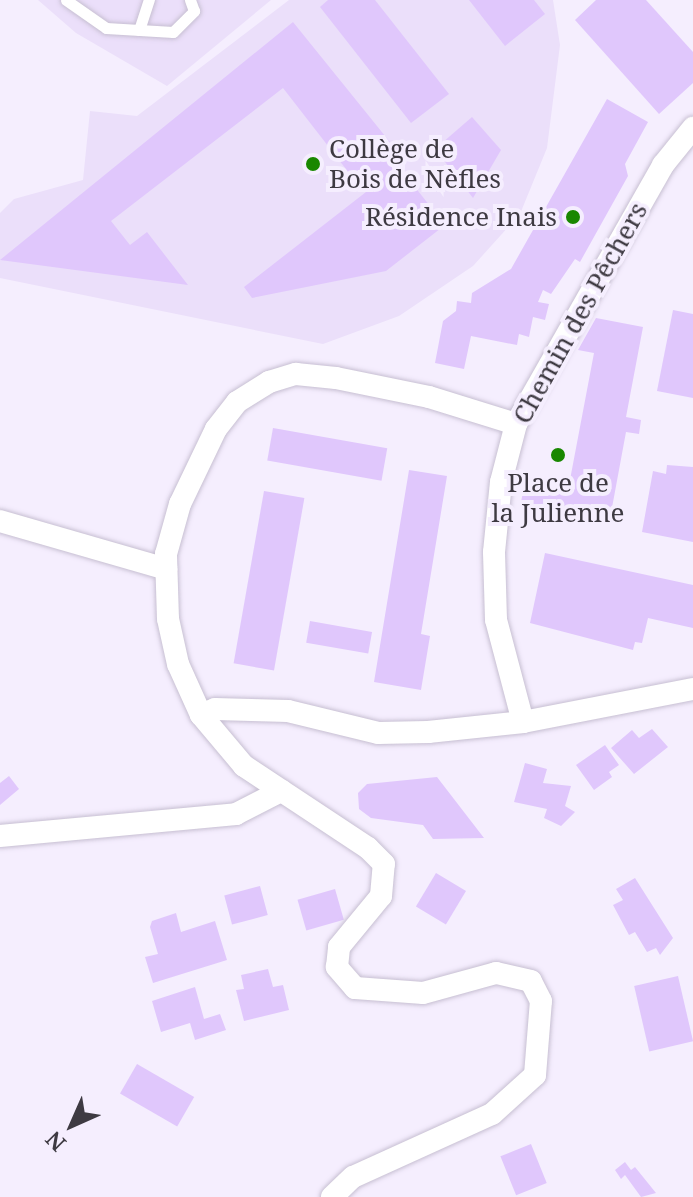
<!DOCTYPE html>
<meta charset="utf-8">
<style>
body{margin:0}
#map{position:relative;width:693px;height:1197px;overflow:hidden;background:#f5eefe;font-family:"Noto Serif",serif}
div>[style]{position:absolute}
.built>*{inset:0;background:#ebdffa}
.building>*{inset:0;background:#e0c7fc;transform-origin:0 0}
.roads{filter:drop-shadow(0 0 2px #c7bfd2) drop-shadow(0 0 2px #c7bfd2)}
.service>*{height:11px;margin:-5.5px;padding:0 5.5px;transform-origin:5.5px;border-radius:5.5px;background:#fff}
.minor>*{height:22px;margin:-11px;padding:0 11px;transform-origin:11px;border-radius:11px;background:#fff}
.dots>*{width:22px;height:22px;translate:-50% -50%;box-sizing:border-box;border:4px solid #f5eefe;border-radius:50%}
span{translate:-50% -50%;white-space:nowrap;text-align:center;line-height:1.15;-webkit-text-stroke:8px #f5eefe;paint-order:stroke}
.poi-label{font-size:26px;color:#3e3a42}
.left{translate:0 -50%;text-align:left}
.right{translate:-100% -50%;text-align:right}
.street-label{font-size:26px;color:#3e3a42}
.north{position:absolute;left:32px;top:1085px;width:80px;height:80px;-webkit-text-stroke:6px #f5eefe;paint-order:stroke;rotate:225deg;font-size:22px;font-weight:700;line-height:32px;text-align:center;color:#3e3a42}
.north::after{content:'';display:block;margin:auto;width:28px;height:36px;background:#3e3a42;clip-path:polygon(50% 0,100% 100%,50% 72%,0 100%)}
</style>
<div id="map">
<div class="built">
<div style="clip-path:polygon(38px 0,271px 0,167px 86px,76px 33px)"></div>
<div style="clip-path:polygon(289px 0,553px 0,560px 45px,547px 148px,520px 214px,473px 266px,399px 316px,323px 344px,0 278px,0 213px,14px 199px,83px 180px,90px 111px,137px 116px)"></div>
</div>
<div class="building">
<div style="clip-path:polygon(328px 0,375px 0,449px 94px,411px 123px,320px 7px)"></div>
<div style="clip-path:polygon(469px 0,534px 0,545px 14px,505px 46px)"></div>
<div style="clip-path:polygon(596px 0,646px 0,693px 52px,693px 83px,659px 114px,575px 20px)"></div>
<div style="clip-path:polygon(293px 22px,398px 152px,392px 158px,445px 225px,386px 271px,252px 298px,244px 287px,375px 185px,367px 174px,356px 182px,283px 88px,111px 221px,130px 245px,147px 232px,188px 285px,0 260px)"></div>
<div style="clip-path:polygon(607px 99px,648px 122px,625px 164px,628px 176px,580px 262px,575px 259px,551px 294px,543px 290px,538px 302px,549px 304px,545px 320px,533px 317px,529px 337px,519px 334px,517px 345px,471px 336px,464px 369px,435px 363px,443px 321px,456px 311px,457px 301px,471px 303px,472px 293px,511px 269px)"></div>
<div style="clip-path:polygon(472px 117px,501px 150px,473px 198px,435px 149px)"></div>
<div style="clip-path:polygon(673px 310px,693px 314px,693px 398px,657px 391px)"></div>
<div style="clip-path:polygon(596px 318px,643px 327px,626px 417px,641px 420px,639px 434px,626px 432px,609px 524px,520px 507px,526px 477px,569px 485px,594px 353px,578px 350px)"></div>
<div style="left:273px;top:428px;width:116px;height:33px;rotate:10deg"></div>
<div style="clip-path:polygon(667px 465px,693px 467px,693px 542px,642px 532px,653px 471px,666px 474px)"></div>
<div style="clip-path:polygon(409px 470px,447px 476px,421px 634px,430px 636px,421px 690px,374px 682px)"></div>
<div style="left:264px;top:491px;width:41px;height:175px;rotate:10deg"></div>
<div style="clip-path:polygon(545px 553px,693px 585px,693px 628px,648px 618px,642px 643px,635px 642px,633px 650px,530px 623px)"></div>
<div style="left:310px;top:621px;width:63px;height:22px;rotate:10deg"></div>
<div style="clip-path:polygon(652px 729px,668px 747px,634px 774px,611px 748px,632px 730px,639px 738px)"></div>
<div style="clip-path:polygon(605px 745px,619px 765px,609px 772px,612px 777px,594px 790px,576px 765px)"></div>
<div style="clip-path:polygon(525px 763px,547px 769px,543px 783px,571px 786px,565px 806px,575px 812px,561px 826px,544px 818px,547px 809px,514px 802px)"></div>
<div style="clip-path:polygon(9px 776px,19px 789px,0 805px,0 783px)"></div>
<div style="clip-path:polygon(437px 777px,484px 838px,433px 839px,423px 825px,371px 818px,359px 809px,358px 793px,367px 784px)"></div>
<div style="left:436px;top:873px;width:35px;height:39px;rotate:31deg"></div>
<div style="clip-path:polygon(635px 878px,673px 938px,660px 955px,656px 948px,647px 952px,635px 932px,629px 935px,613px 905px,623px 900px,616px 889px)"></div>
<div style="left:260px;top:886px;width:30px;height:37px;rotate:75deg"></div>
<div style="left:335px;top:889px;width:32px;height:39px;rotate:74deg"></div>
<div style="clip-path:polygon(176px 913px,181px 932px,215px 921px,227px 960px,153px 983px,145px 957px,158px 954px,150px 927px,152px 921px)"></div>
<div style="clip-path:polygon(268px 969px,273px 987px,283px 985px,289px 1010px,244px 1021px,236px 990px,244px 989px,241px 975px)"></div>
<div style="left:678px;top:976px;width:67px;height:45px;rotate:77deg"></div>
<div style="clip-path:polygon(195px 987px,204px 1019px,220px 1014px,226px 1030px,195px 1040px,190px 1023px,161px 1032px,152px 1001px)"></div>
<div style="left:137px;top:1064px;width:66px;height:34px;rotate:30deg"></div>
<div style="left:531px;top:1144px;width:42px;height:33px;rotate:68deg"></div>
<div style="clip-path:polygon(625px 1162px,631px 1170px,635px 1167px,656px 1193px,641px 1197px,625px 1175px,621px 1179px,615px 1170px)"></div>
</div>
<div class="roads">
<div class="service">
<div style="left:66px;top:0;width:49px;rotate:35deg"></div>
<div style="left:106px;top:28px;width:67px;rotate:3.4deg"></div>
<div style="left:173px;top:32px;width:30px;rotate:-45deg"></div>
<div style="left:194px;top:11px;width:12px;rotate:-110deg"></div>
<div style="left:139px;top:30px;width:32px;rotate:-72deg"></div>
</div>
<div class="minor">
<div style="left:0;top:521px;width:173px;rotate:16.1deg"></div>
<div style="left:201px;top:715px;width:15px;rotate:-23deg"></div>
<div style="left:215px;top:709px;width:73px;rotate:1.6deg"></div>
<div style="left:288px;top:711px;width:93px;rotate:13.7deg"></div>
<div style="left:378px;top:733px;width:50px;rotate:-1.1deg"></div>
<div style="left:428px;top:732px;width:96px;rotate:-6deg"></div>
<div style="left:523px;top:722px;width:173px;rotate:-11deg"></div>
<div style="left:523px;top:722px;width:106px;rotate:-104.8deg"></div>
<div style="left:496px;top:620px;width:68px;rotate:-91.7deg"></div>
<div style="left:494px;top:552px;width:70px;rotate:-84.3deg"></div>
<div style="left:501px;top:482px;width:60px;rotate:-75.5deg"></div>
<div style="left:516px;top:424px;width:298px;rotate:-60.4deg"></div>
<div style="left:663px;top:165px;width:48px;rotate:-51deg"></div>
<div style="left:0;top:836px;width:237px;rotate:-5.3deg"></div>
<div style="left:236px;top:814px;width:51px;rotate:-27.1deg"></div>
<div style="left:332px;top:1197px;width:29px;rotate:-44deg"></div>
<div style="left:353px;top:1177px;width:153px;rotate:-24.4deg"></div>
<div style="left:492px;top:1114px;width:58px;rotate:-42.2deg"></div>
<div style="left:535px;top:1075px;width:74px;rotate:-85.4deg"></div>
<div style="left:541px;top:1001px;width:22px;rotate:-117deg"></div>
<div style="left:531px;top:981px;width:36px;rotate:-167deg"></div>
<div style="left:496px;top:973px;width:76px;rotate:164.7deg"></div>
<div style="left:423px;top:993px;width:68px;rotate:-175.8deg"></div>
<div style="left:355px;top:988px;width:28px;rotate:-131deg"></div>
<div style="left:337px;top:967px;width:20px;rotate:-84deg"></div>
<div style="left:339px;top:947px;width:66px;rotate:-50.5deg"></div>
<div style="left:381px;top:896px;width:32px;rotate:-85deg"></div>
<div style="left:384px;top:864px;width:23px;rotate:-135deg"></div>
<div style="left:368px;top:848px;width:149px;rotate:-146.5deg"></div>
<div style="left:244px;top:766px;width:67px;rotate:-130.1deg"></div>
<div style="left:201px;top:715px;width:56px;rotate:-114.3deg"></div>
<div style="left:178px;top:664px;width:46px;rotate:-102.5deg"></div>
<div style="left:168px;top:619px;width:65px;rotate:-91.8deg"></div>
<div style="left:166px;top:554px;width:52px;rotate:-74.4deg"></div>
<div style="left:180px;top:504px;width:83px;rotate:-64.4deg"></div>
<div style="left:216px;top:429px;width:34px;rotate:-52deg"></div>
<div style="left:237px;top:402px;width:38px;rotate:-32deg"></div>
<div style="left:269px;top:382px;width:28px;rotate:-17deg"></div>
<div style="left:296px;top:374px;width:40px;rotate:5.7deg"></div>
<div style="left:336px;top:378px;width:95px;rotate:11.5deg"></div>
<div style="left:429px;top:397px;width:91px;rotate:17.2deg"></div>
</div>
</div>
<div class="dots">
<div style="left:313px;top:164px;background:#198700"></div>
<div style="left:573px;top:217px;background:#198700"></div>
<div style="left:558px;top:455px;background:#198700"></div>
</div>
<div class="poi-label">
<span class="left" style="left:329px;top:164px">Collège de<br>Bois de Nèfles</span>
<span class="right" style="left:557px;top:217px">Résidence Inais</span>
<span style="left:558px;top:498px">Place de<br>la Julienne</span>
</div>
<div class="street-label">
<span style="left:580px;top:313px;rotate:-61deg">Chemin des Pêchers</span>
</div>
<div class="north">N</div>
</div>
